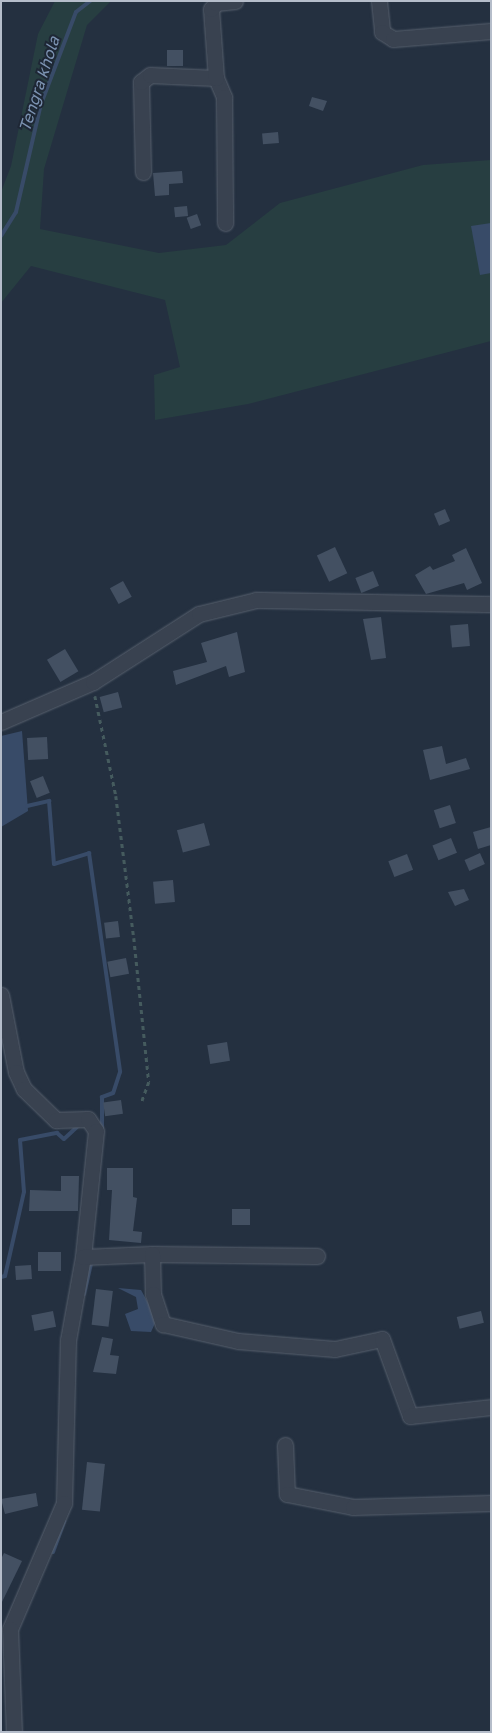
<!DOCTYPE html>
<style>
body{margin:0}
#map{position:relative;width:492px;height:1733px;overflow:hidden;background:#243040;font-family:"Golos Text",sans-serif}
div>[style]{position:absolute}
.green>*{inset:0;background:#273e41}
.water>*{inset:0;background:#384b68}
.stream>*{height:4px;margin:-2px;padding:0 2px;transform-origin:2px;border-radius:2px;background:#384b68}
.building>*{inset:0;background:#435062;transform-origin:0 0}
.path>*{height:2.5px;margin-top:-1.25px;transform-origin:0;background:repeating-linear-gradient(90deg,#455b5e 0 4px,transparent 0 8px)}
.roads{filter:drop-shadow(0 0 1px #57606d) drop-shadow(0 0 1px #57606d)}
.minor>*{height:15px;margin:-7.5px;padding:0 7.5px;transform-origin:7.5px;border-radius:7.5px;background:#394250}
span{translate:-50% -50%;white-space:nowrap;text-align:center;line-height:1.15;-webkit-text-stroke:4px #1e2735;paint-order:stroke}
.water-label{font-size:16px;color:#7c93b2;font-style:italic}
.frame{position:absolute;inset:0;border:2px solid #b5bdca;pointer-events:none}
</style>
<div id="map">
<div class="green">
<div style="clip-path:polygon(55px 1px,111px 1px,87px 25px,44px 169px,40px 229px,159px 253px,226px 245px,280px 203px,423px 165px,491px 160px,491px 341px,248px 404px,155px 420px,154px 375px,180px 367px,165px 300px,31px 266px,1px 303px,1px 192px,11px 166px,38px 34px)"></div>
</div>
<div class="water">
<div style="clip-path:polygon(491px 223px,491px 273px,480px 275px,471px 226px)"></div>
<div style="clip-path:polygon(22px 731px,28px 811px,1px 827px,1px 736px)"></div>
<div style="clip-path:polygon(118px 1288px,141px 1290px,157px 1319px,151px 1332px,131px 1331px,125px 1314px,138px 1309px,136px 1297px)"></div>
</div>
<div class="stream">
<div style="left:1px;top:236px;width:28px;rotate:-58deg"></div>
<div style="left:16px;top:212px;width:111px;rotate:-77deg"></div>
<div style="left:41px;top:104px;width:98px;rotate:-69.2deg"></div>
<div style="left:76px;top:12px;width:18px;rotate:-38deg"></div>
<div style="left:27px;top:806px;width:23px;rotate:-13deg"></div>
<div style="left:49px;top:801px;width:63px;rotate:85.5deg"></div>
<div style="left:54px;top:864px;width:37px;rotate:-17deg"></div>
<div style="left:89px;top:853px;width:221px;rotate:81.9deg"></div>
<div style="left:120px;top:1072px;width:22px;rotate:108deg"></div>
<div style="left:113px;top:1093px;width:12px;rotate:160deg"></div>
<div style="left:102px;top:1097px;width:35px;rotate:90deg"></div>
<div style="left:1px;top:1277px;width:4px;rotate:-14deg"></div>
<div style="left:5px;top:1276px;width:86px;rotate:-77.3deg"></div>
<div style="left:24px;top:1192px;width:52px;rotate:-94.4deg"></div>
<div style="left:20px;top:1140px;width:38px;rotate:-11deg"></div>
<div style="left:57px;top:1133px;width:9px;rotate:41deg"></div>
<div style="left:64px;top:1139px;width:21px;rotate:-43deg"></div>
<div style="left:84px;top:1294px;width:35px;rotate:-77deg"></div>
<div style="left:53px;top:1552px;width:33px;rotate:-70deg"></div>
</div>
<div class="building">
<div style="left:167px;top:50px;width:16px;height:16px"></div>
<div style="clip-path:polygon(312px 97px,327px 101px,323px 111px,309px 106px)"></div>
<div style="left:278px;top:132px;width:11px;height:16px;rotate:85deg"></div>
<div style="clip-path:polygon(182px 171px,183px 183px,169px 184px,169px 195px,155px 196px,153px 173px)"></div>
<div style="left:187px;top:206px;width:10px;height:13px;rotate:84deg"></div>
<div style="left:197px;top:214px;width:12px;height:11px;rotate:70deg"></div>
<div style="left:445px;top:509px;width:13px;height:12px;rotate:67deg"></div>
<div style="left:335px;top:547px;width:29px;height:20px;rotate:65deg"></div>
<div style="clip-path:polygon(466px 548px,482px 583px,467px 590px,464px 583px,426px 594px,415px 575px,430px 566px,433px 570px,455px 561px,452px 555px)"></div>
<div style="left:373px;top:571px;width:16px;height:19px;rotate:68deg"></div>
<div style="left:123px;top:581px;width:18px;height:15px;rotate:61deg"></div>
<div style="clip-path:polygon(381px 617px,386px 658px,371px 660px,363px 619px)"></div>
<div style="left:468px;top:624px;width:22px;height:18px;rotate:85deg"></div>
<div style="clip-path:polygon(237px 632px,245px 672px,229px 677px,226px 666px,176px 685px,173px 671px,207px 662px,201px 643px)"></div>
<div style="left:65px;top:649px;width:26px;height:21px;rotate:59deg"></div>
<div style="left:118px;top:692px;width:16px;height:19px;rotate:75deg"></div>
<div style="left:47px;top:737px;width:22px;height:20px;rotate:87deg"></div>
<div style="clip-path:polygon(442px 746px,446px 764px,466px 758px,470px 769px,430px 780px,423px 750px)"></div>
<div style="left:43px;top:776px;width:18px;height:14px;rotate:68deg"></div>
<div style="left:450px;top:805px;width:19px;height:17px;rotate:72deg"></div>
<div style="left:204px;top:823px;width:23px;height:28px;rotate:75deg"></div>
<div style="clip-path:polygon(491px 827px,491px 845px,478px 849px,473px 832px)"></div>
<div style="left:451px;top:838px;width:16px;height:20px;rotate:68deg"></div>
<div style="left:480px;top:853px;width:12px;height:17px;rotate:66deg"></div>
<div style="left:407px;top:854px;width:17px;height:20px;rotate:69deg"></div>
<div style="left:173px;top:880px;width:22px;height:20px;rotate:85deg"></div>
<div style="clip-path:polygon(464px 889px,469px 900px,455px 906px,448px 892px)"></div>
<div style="left:118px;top:921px;width:16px;height:14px;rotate:83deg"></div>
<div style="left:126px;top:958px;width:16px;height:19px;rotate:79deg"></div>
<div style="left:227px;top:1042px;width:19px;height:20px;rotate:81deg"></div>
<div style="left:121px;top:1100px;width:14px;height:18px;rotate:82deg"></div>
<div style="clip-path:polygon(107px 1168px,133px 1168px,133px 1197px,137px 1198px,133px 1231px,142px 1232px,141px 1243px,109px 1240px,112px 1190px,107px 1190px)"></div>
<div style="clip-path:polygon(61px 1176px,79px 1176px,78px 1211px,29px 1211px,30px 1190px,61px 1191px)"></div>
<div style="left:232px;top:1209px;width:18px;height:16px"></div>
<div style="left:61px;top:1252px;width:19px;height:23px;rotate:90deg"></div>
<div style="left:31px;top:1265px;width:14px;height:16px;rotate:86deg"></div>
<div style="left:96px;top:1289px;width:17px;height:36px;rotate:7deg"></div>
<div style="left:53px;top:1311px;width:16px;height:22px;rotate:79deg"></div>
<div style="left:481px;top:1311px;width:12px;height:25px;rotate:76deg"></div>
<div style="clip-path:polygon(102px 1337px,113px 1339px,110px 1355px,119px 1356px,116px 1374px,93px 1372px)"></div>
<div style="left:87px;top:1462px;width:18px;height:48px;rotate:6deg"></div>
<div style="clip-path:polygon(36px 1493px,38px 1506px,5px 1514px,1px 1499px)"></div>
<div style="clip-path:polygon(4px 1553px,22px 1561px,1px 1604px,1px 1559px)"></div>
</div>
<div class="path">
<div style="left:95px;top:696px;width:102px;rotate:78.1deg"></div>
<div style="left:116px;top:796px;width:143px;rotate:82.8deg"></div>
<div style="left:134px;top:938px;width:145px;rotate:84.1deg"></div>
<div style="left:149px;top:1082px;width:23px;rotate:110deg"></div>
</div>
<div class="roads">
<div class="minor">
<div style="left:379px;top:1px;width:31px;rotate:84deg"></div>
<div style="left:382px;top:32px;width:13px;rotate:32deg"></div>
<div style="left:393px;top:39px;width:98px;rotate:-4.7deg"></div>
<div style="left:216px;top:78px;width:21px;rotate:67deg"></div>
<div style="left:224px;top:97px;width:126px;rotate:89.5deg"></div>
<div style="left:143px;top:172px;width:90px;rotate:-91.3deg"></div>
<div style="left:141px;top:82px;width:11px;rotate:-38deg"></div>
<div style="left:150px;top:75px;width:66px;rotate:2.6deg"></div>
<div style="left:216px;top:78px;width:69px;rotate:-94.1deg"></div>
<div style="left:211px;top:9px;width:8px;rotate:-50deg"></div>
<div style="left:216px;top:3px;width:19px;rotate:-6deg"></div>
<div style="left:1px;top:722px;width:100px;rotate:-23.5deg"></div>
<div style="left:93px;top:682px;width:126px;rotate:-32.7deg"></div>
<div style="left:199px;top:614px;width:59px;rotate:-13.8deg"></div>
<div style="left:256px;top:600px;width:235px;rotate:1deg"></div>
<div style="left:1px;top:995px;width:78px;rotate:79deg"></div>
<div style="left:16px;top:1072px;width:19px;rotate:65deg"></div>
<div style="left:24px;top:1089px;width:45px;rotate:44.1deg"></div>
<div style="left:56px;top:1120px;width:32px;rotate:-2deg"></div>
<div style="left:88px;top:1119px;width:14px;rotate:56deg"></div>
<div style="left:96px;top:1131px;width:127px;rotate:95.9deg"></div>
<div style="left:83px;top:1257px;width:84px;rotate:100.2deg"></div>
<div style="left:68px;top:1340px;width:163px;rotate:91.4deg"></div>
<div style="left:64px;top:1503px;width:137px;rotate:113.2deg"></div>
<div style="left:10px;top:1629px;width:103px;rotate:87.8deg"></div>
<div style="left:152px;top:1254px;width:165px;rotate:0.7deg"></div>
<div style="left:83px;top:1257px;width:69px;rotate:-2.5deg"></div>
<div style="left:152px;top:1254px;width:40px;rotate:88.6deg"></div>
<div style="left:153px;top:1294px;width:32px;rotate:72deg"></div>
<div style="left:163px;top:1324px;width:77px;rotate:12.8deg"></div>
<div style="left:238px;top:1341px;width:97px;rotate:4.7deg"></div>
<div style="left:335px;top:1349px;width:48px;rotate:-12deg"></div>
<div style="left:382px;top:1339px;width:82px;rotate:70deg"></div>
<div style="left:410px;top:1416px;width:81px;rotate:-6.3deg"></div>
<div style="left:285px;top:1445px;width:49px;rotate:87.7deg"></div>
<div style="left:287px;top:1494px;width:67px;rotate:11.1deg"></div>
<div style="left:353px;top:1507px;width:138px;rotate:-1.7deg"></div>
</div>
</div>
<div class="water-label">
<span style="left:39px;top:84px;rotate:-72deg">Tengra khola</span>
</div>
<div class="frame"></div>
</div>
